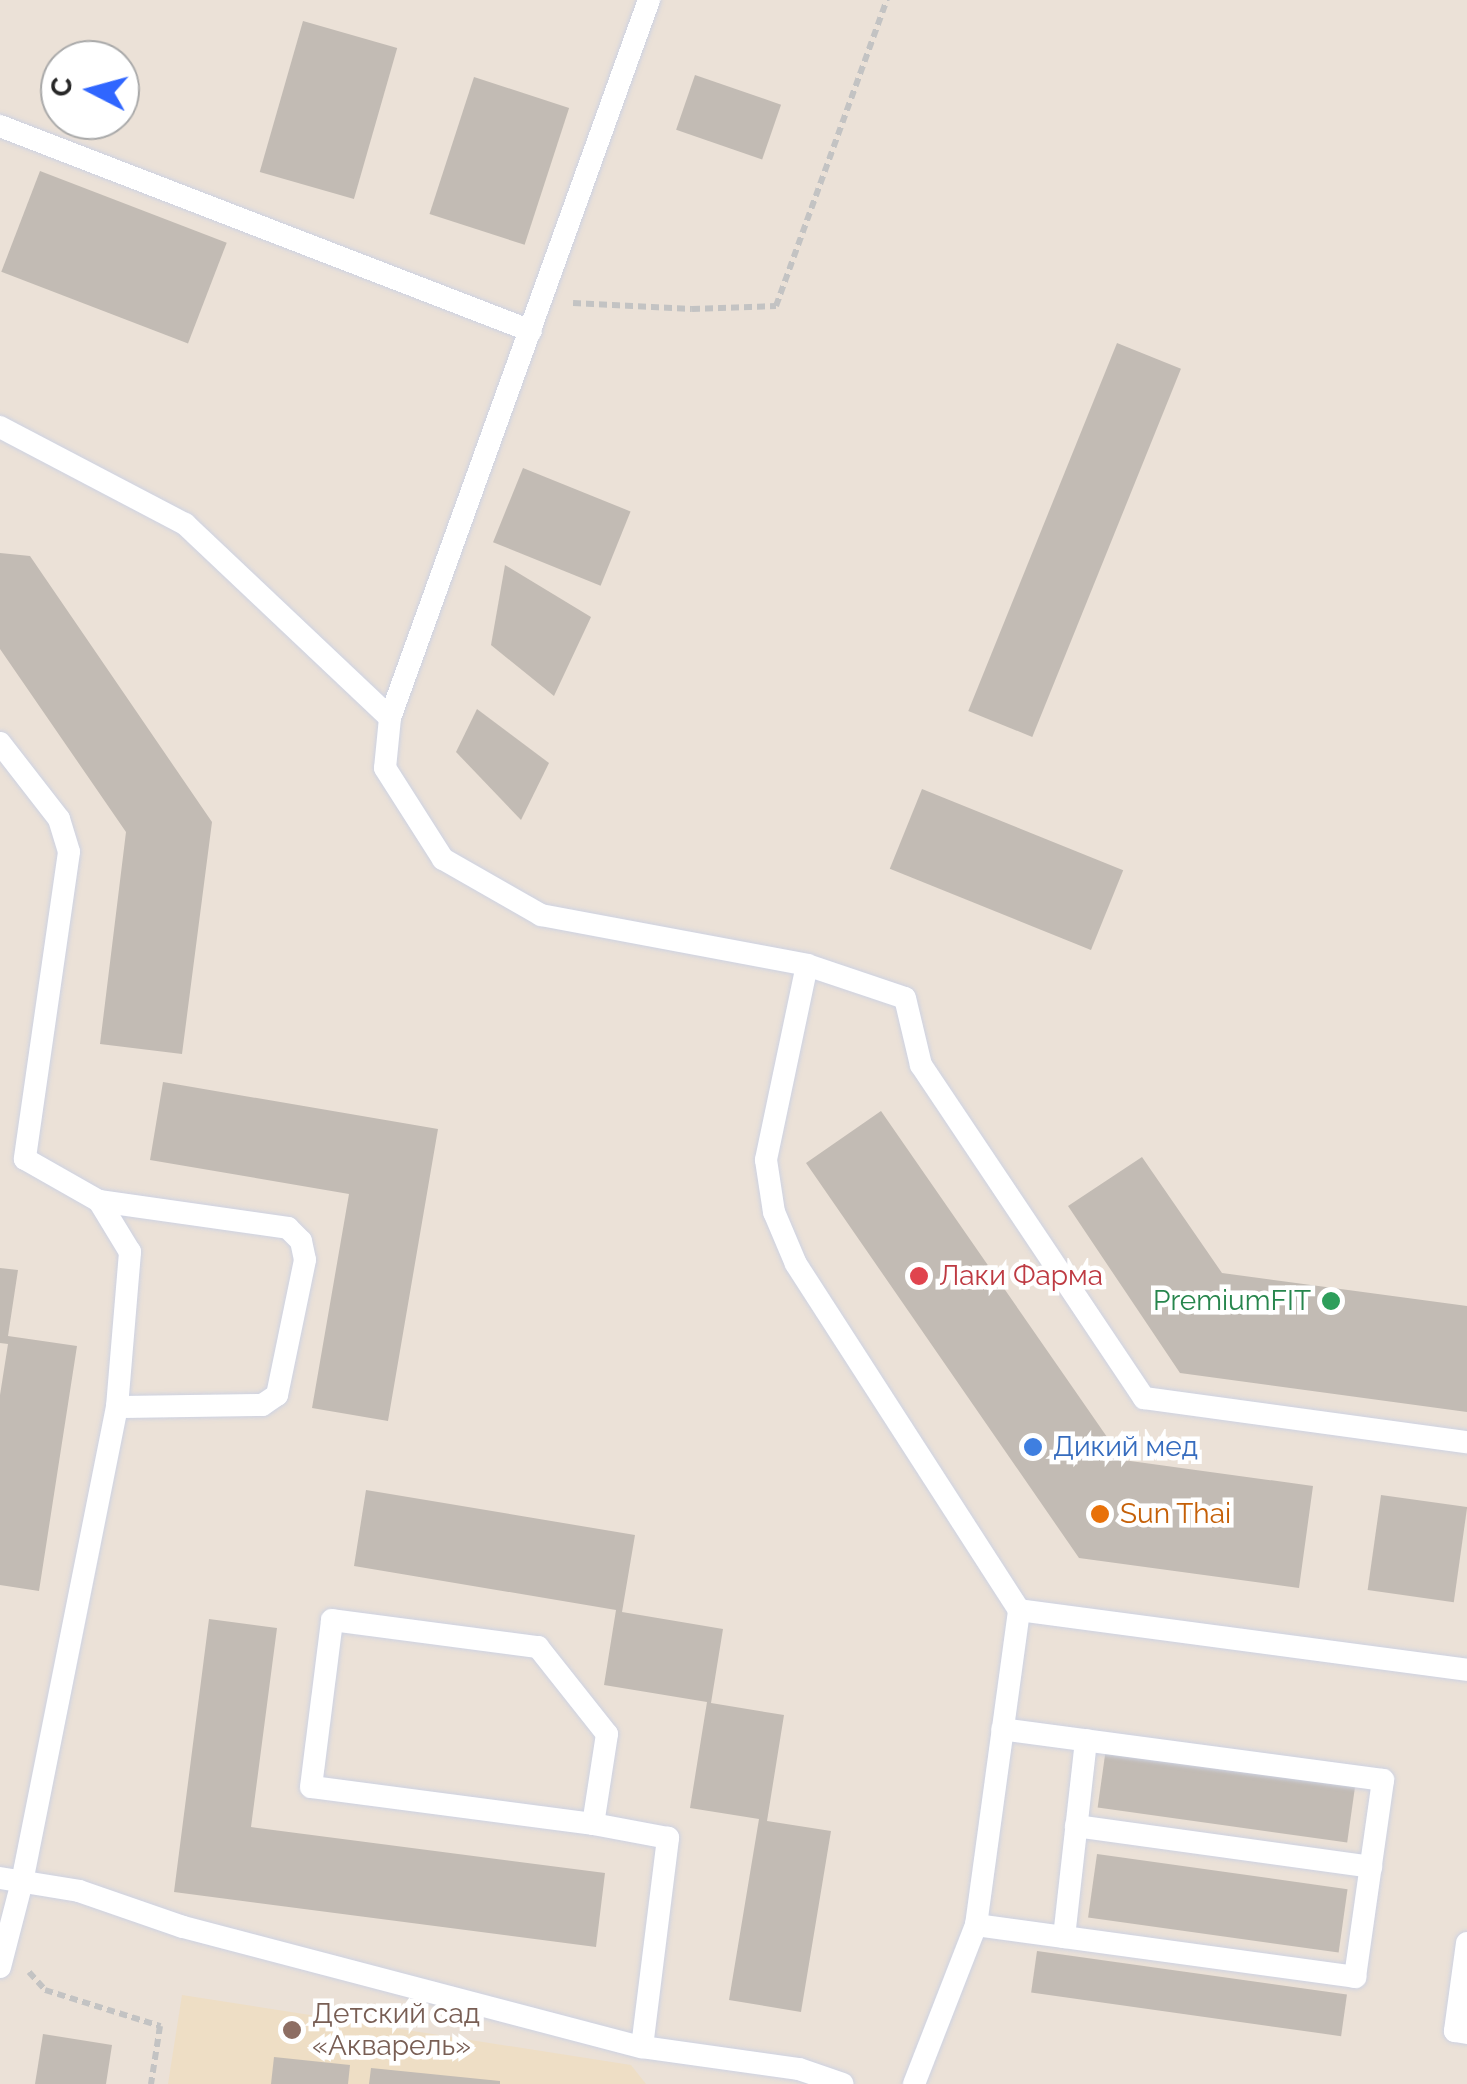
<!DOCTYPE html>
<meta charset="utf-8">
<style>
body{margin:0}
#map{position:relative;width:1467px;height:2084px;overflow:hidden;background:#ebe1d7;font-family:Raleway,sans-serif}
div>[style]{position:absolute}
.education>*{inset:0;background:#eedec5}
.building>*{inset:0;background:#c2bbb4;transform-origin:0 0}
.path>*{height:6px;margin-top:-3px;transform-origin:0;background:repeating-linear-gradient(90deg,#c3c3c3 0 8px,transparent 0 13px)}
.roads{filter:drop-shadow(0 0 2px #cdd2e2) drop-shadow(0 0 2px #cdd2e2)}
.lane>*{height:22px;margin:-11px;padding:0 11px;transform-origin:11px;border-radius:11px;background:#fff}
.dots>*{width:28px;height:28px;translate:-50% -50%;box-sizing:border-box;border:5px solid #fff;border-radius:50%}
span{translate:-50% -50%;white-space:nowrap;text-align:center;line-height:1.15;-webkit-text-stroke:9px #fff;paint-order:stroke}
.health-label{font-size:28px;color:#be3a42}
.left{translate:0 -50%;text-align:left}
.leisure-label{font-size:28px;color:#27864d}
.right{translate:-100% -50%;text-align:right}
.shop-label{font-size:28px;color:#366cbe}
.food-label{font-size:28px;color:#c56008}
.education-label{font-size:28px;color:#785e54}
.north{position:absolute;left:40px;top:40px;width:100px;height:100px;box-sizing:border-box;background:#fff;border:2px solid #a9a9a9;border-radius:50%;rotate:276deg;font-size:28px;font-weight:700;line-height:40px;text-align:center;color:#272727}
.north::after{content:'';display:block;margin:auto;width:35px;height:45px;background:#3066ff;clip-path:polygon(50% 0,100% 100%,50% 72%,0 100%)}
</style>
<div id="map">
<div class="education">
<div style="clip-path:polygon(182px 1995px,631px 2065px,646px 2084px,168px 2084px)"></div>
</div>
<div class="building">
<div style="left:303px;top:21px;width:98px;height:157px;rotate:16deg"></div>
<div style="left:695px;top:75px;width:91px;height:58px;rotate:19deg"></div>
<div style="left:474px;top:77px;width:100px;height:144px;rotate:18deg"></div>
<div style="left:40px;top:171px;width:200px;height:108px;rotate:21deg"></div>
<div style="left:1117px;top:343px;width:69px;height:397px;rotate:22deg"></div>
<div style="left:523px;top:468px;width:116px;height:80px;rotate:22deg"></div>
<div style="clip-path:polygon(0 553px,30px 556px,212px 822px,182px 1054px,100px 1044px,126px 832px,0 649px)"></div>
<div style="clip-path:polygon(505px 565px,591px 617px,554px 696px,491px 645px)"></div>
<div style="clip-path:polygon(477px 709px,549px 763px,521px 820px,456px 752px)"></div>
<div style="left:922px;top:789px;width:217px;height:86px;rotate:22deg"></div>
<div style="clip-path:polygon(163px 1082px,438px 1129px,388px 1421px,312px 1408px,349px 1194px,150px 1160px)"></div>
<div style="clip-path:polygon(881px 1111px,1123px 1460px,1313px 1486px,1299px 1588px,1079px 1558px,806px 1163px)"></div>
<div style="clip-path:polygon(1142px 1157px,1222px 1273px,1467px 1306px,1467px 1412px,1180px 1373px,1068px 1206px)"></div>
<div style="clip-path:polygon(0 1268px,18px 1270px,8px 1336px,77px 1346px,39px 1591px,0 1585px,0 1395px,8px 1344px,0 1343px)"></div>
<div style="clip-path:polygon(366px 1490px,635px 1535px,622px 1612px,723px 1629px,711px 1703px,784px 1715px,767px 1821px,831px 1831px,801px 2012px,729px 2000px,759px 1819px,690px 1808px,707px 1702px,604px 1685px,616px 1610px,354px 1566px)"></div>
<div style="left:1381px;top:1495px;width:87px;height:96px;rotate:8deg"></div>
<div style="clip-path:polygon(209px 1619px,277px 1628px,251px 1827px,605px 1873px,596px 1947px,174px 1892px)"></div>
<div style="left:1106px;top:1748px;width:252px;height:60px;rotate:8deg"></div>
<div style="left:1097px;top:1854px;width:253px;height:64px;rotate:8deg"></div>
<div style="left:1037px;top:1951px;width:313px;height:42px;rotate:8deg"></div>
<div style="clip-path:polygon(43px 2034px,112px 2045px,106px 2084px,35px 2084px)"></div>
<div style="clip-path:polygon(274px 2057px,350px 2065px,348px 2084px,271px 2084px)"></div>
<div style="clip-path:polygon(371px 2068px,500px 2081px,500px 2084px,369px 2084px)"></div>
</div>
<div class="path">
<div style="left:573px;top:303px;width:119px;rotate:2.9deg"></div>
<div style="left:692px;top:309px;width:84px;rotate:-2deg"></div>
<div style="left:776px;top:306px;width:326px;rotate:-70.1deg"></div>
<div style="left:29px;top:1972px;width:24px;rotate:48deg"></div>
<div style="left:45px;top:1990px;width:121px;rotate:17.4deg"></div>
<div style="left:160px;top:2026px;width:59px;rotate:98.8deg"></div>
</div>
<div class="roads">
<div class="lane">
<div style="left:649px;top:0;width:763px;rotate:109.84deg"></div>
<div style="left:390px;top:718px;width:50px;rotate:95.7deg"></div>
<div style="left:385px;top:768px;width:108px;rotate:57.5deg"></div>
<div style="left:443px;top:859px;width:113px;rotate:29.7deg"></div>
<div style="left:541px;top:915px;width:271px;rotate:10.6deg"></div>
<div style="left:807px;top:965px;width:103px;rotate:18.6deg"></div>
<div style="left:905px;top:998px;width:69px;rotate:76.6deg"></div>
<div style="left:921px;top:1065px;width:401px;rotate:56.2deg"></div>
<div style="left:1144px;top:1398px;width:326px;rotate:7.8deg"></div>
<div style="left:0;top:126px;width:569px;rotate:21.11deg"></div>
<div style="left:0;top:427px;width:209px;rotate:27.7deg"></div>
<div style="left:185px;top:524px;width:282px;rotate:43.4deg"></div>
<div style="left:0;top:743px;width:96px;rotate:52.2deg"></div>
<div style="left:59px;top:819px;width:34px;rotate:73deg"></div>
<div style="left:69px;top:852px;width:310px;rotate:98.2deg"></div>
<div style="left:25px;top:1159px;width:85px;rotate:29.6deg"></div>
<div style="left:99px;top:1201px;width:191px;rotate:8.1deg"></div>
<div style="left:288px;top:1228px;width:18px;rotate:45deg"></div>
<div style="left:301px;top:1241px;width:19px;rotate:78deg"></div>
<div style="left:305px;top:1260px;width:138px;rotate:101.7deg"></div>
<div style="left:277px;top:1395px;width:18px;rotate:146deg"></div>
<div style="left:262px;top:1405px;width:145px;rotate:179.2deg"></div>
<div style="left:807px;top:965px;width:199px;rotate:101.9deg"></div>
<div style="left:766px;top:1160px;width:53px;rotate:81.3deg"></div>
<div style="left:774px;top:1212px;width:56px;rotate:67.1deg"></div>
<div style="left:796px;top:1264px;width:412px;rotate:57.2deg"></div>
<div style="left:1076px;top:1826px;width:298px;rotate:7.9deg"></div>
<div style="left:0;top:1878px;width:80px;rotate:9.3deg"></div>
<div style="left:79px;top:1891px;width:110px;rotate:19.1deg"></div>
<div style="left:183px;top:1927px;width:474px;rotate:14.7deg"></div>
<div style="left:642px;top:2047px;width:211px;rotate:-82.9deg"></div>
<div style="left:668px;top:1838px;width:76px;rotate:-169.4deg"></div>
<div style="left:593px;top:1824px;width:284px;rotate:-172.5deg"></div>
<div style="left:311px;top:1787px;width:168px;rotate:-82.8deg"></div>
<div style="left:332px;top:1620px;width:208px;rotate:7.5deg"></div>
<div style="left:538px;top:1647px;width:111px;rotate:51.6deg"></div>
<div style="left:607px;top:1734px;width:91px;rotate:98.8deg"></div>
<div style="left:976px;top:1925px;width:383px;rotate:7.8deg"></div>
<div style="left:1355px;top:1977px;width:199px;rotate:-81.9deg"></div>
<div style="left:1383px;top:1780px;width:384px;rotate:-172.4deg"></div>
<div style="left:1064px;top:1937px;width:198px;rotate:-83.6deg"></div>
<div style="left:1467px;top:1943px;width:89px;rotate:97.8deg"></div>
<div style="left:1455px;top:2031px;width:12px;rotate:9deg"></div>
<div style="left:0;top:1967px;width:88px;rotate:-75.5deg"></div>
<div style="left:22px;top:1882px;width:484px;rotate:-78.7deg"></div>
<div style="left:117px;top:1407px;width:156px;rotate:-85.2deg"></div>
<div style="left:130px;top:1252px;width:60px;rotate:-121.3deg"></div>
<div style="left:642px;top:2047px;width:159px;rotate:8deg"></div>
<div style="left:799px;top:2069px;width:46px;rotate:18.8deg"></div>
<div style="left:914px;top:2084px;width:171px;rotate:-68.7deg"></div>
<div style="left:976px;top:1925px;width:318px;rotate:-82.2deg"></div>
<div style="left:1019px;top:1610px;width:452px;rotate:7.6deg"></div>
</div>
</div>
<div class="dots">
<div style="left:919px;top:1276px;background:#e0444e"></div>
<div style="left:1331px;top:1301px;background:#2e9e5b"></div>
<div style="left:1033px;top:1447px;background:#3f7fe0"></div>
<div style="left:1100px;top:1514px;background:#e8710a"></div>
<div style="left:292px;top:2030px;background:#8d6e63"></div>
</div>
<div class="health-label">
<span class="left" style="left:939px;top:1276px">Лаки Фарма</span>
</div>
<div class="leisure-label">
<span class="right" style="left:1311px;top:1301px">PremiumFIT</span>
</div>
<div class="shop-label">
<span class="left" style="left:1053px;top:1447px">Дикий мед</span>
</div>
<div class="food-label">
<span class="left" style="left:1120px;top:1514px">Sun Thai</span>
</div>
<div class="education-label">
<span class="left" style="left:312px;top:2030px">Детский сад<br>«Акварель»</span>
</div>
<div class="north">С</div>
</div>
